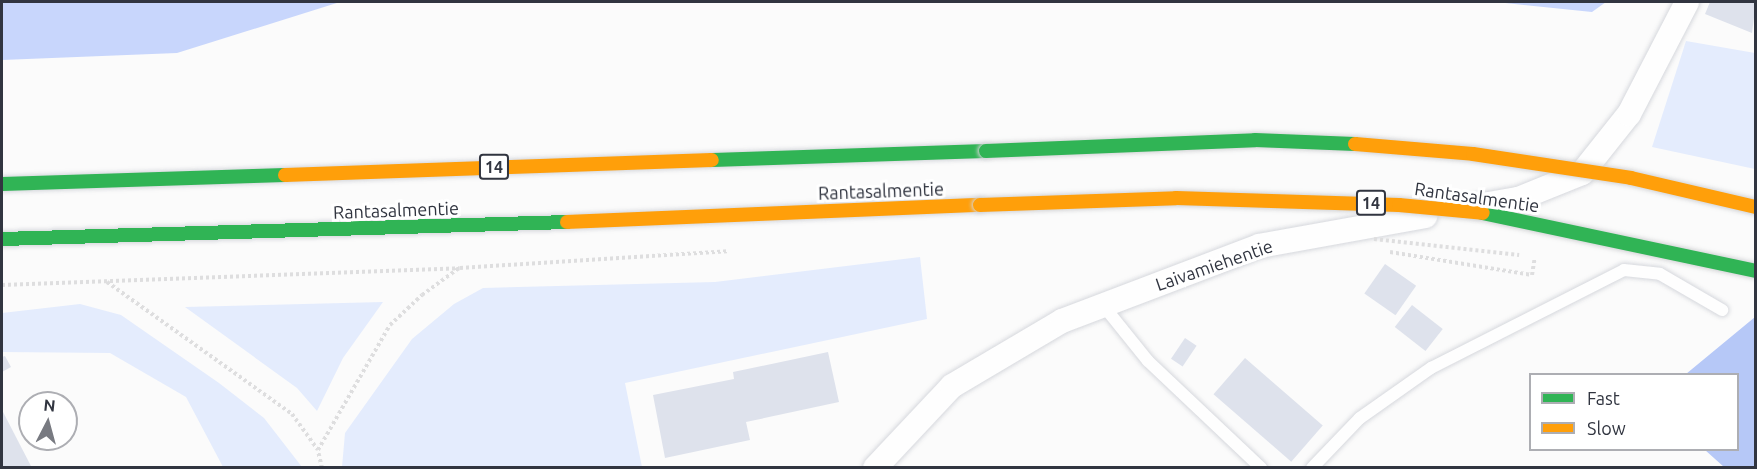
<!DOCTYPE html>
<style>
body{margin:0}
#map{position:relative;width:1757px;height:469px;overflow:hidden;background:#fbfbfb;font-family:Ubuntu,sans-serif}
div>[style]{position:absolute}
.green>*{inset:0;background:#e4ecfd}
.forest>*{inset:0;background:#c8d6fc}
.water>*{inset:0;background:#b6c8f7}
.building>*{inset:0;background:#dee2ec;transform-origin:0 0}
.path>*{height:4px;margin-top:-2px;transform-origin:0;background:repeating-linear-gradient(90deg,#dededf 0 3px,transparent 0 6px)}
.roads{filter:drop-shadow(0 0 2px #d6d8dd) drop-shadow(0 0 2px #d6d8dd)}
.lane>*{height:12px;margin:-6px;padding:0 6px;transform-origin:6px;border-radius:6px;background:#fefefe}
.street>*{height:24px;margin:-12px;padding:0 12px;transform-origin:12px;border-radius:12px;background:#fefefe}
.fast>*{height:14px;margin:-7px;padding:0 7px;transform-origin:7px;border-radius:7px;background:#30b455}
.slow>*{height:14px;margin:-7px;padding:0 7px;transform-origin:7px;border-radius:7px;background:#ff9f0a}
.path-bridge>*{height:4px;margin-top:-2px;transform-origin:0;background:repeating-linear-gradient(90deg,#dededf 0 3px,transparent 0 6px)}
.bridges{filter:drop-shadow(0 0 2px #d4d5d7) drop-shadow(0 0 2px #d4d5d7)}
.fast-bridge>*{height:14px;margin:-7px;padding:0 7px;transform-origin:7px;border-radius:7px;background:#30b455}
.slow-bridge>*{height:14px;margin:-7px;padding:0 7px;transform-origin:7px;border-radius:7px;background:#ff9f0a}
span{translate:-50% -50%;white-space:nowrap;text-align:center;line-height:1.15;-webkit-text-stroke:6px #fff;paint-order:stroke}
.shield-label span{padding:2px 4px;background:#fff;border:2px solid;border-radius:4px;-webkit-text-stroke-width:0}
.shield-label{font-size:16px;color:#313540;font-weight:700}
.street-label{font-size:18px;color:#313540}
.frame{position:absolute;inset:0;border:3px solid #313540;pointer-events:none}
.legend{position:absolute;left:1529px;top:373px;width:210px;height:78px;box-sizing:border-box;background:#fff;border:2px solid #adaeb3;margin:0;padding:8px 10px;list-style:none;font-size:18px;color:#313540}
.legend li{display:flex;align-items:center;gap:12px;height:30px}
.legend b{width:30px;border:2px solid #adaeb3}
.north{position:absolute;left:18px;top:391px;width:60px;height:60px;box-sizing:border-box;background:#fff;border:2px solid #adaeb3;border-radius:50%;rotate:6deg;font-size:16px;font-weight:700;line-height:24px;text-align:center;color:#313540}
.north::after{content:'';display:block;margin:auto;width:21px;height:27px;background:#787a81;clip-path:polygon(50% 0,100% 100%,50% 72%,0 100%)}
</style>
<div id="map">
<div class="green">
<div style="clip-path:polygon(1686px 41px,1755px 53px,1755px 169px,1652px 147px)"></div>
<div style="clip-path:polygon(920px 257px,927px 319px,625px 383px,642px 467px,342px 467px,345px 433px,412px 339px,454px 304px,483px 288px,715px 282px)"></div>
<div style="clip-path:polygon(383px 302px,343px 358px,317px 411px,297px 388px,185px 307px)"></div>
<div style="clip-path:polygon(80px 304px,121px 315px,219px 383px,264px 418px,302px 467px,223px 467px,186px 397px,110px 353px,2px 352px,2px 313px)"></div>
</div>
<div class="forest">
<div style="clip-path:polygon(2px 2px,340px 2px,177px 53px,2px 60px)"></div>
<div style="clip-path:polygon(1496px 2px,1606px 2px,1592px 12px)"></div>
</div>
<div class="water">
<div style="clip-path:polygon(1755px 317px,1755px 467px,1724px 467px,1705px 450px,1738px 450px,1738px 374px,1686px 374px)"></div>
</div>
<div class="building">
<div style="clip-path:polygon(1710px 2px,1756px 2px,1752px 33px,1705px 14px)"></div>
<div style="left:1385px;top:264px;width:38px;height:36px;rotate:35deg"></div>
<div style="left:1412px;top:305px;width:39px;height:28px;rotate:38deg"></div>
<div style="left:1185px;top:338px;width:14px;height:25px;rotate:34deg"></div>
<div style="clip-path:polygon(828px 352px,839px 402px,746px 422px,750px 440px,665px 458px,653px 395px,734px 379px,733px 372px)"></div>
<div style="clip-path:polygon(5px 356px,11px 367px,2px 372px,2px 357px)"></div>
<div style="left:1245px;top:358px;width:103px;height:48px;rotate:41deg"></div>
<div style="clip-path:polygon(2px 410px,32px 468px,2px 468px)"></div>
</div>
<div class="path">
<div style="left:1390px;top:252px;width:144px;rotate:9.2deg"></div>
<div style="left:1532px;top:275px;width:18px;rotate:-81deg"></div>
<div style="left:107px;top:282px;width:227px;rotate:35.5deg"></div>
<div style="left:292px;top:414px;width:44px;rotate:54.2deg"></div>
<div style="left:2px;top:285px;width:458px;rotate:-2.1deg"></div>
<div style="left:460px;top:268px;width:268px;rotate:-3.6deg"></div>
<div style="left:322px;top:468px;width:18px;rotate:-103deg"></div>
<div style="left:318px;top:450px;width:144px;rotate:-60.1deg"></div>
<div style="left:390px;top:325px;width:44px;rotate:-43.2deg"></div>
<div style="left:422px;top:295px;width:46px;rotate:-36.1deg"></div>
</div>
<div class="roads">
<div class="lane">
<div style="left:1102px;top:304px;width:73px;rotate:51.1deg"></div>
<div style="left:1148px;top:361px;width:156px;rotate:43.4deg"></div>
<div style="left:1312px;top:468px;width:69px;rotate:-46.2deg"></div>
<div style="left:1360px;top:418px;width:87px;rotate:-35.2deg"></div>
<div style="left:1431px;top:368px;width:216px;rotate:-26.9deg"></div>
<div style="left:1624px;top:270px;width:36px;rotate:6deg"></div>
<div style="left:1660px;top:274px;width:72px;rotate:30.1deg"></div>
</div>
<div class="street">
<div style="left:1477px;top:206px;width:42px;rotate:-9.7deg"></div>
<div style="left:1518px;top:199px;width:69px;rotate:-22.1deg"></div>
<div style="left:1582px;top:173px;width:75px;rotate:-51.5deg"></div>
<div style="left:1629px;top:114px;width:126px;rotate:-62.6deg"></div>
<div style="left:875px;top:468px;width:112px;rotate:-46.8deg"></div>
<div style="left:952px;top:386px;width:128px;rotate:-30.6deg"></div>
<div style="left:1062px;top:321px;width:211px;rotate:-20.8deg"></div>
<div style="left:1259px;top:246px;width:169px;rotate:-10.2deg"></div>
</div>
<div class="fast">
<div style="left:712px;top:160px;width:274px;rotate:-1.9deg"></div>
<div style="left:2px;top:184px;width:283px;rotate:-1.8deg"></div>
<div style="left:2px;top:239px;width:565px;rotate:-1.72deg"></div>
</div>
<div class="slow">
<div style="left:285px;top:175px;width:427px;rotate:-2deg"></div>
<div style="left:567px;top:222px;width:413px;rotate:-2.4deg"></div>
</div>
</div>
<div class="path-bridge">
<div style="left:1374px;top:239px;width:146px;rotate:6.3deg"></div>
</div>
<div class="bridges">
<div class="fast-bridge">
<div style="left:986px;top:151px;width:269px;rotate:-2.3deg"></div>
<div style="left:1255px;top:140px;width:100px;rotate:2.3deg"></div>
<div style="left:1483px;top:213px;width:279px;rotate:12deg"></div>
</div>
<div class="slow-bridge">
<div style="left:1355px;top:144px;width:118px;rotate:4.8deg"></div>
<div style="left:1473px;top:154px;width:160px;rotate:8.6deg"></div>
<div style="left:1631px;top:178px;width:128px;rotate:13.1deg"></div>
<div style="left:980px;top:205px;width:196px;rotate:-2deg"></div>
<div style="left:1176px;top:198px;width:223px;rotate:1.8deg"></div>
<div style="left:1399px;top:205px;width:84px;rotate:5.4deg"></div>
</div>
</div>
<div class="shield-label">
<span style="left:494px;top:167px">14</span>
<span style="left:1371px;top:203px">14</span>
</div>
<div class="street-label">
<span style="left:881px;top:191px;rotate:-2deg">Rantasalmentie</span>
<span style="left:1477px;top:197px;rotate:8deg">Rantasalmentie</span>
<span style="left:396px;top:210px;rotate:-2deg">Rantasalmentie</span>
<span style="left:1214px;top:265px;rotate:-19deg">Laivamiehentie</span>
</div>
<div class="frame"></div>
<ul class="legend">
<li><b style="height:8px;background:#30b455"></b>Fast</li>
<li><b style="height:8px;background:#ff9f0a"></b>Slow</li>
</ul>
<div class="north">N</div>
</div>
